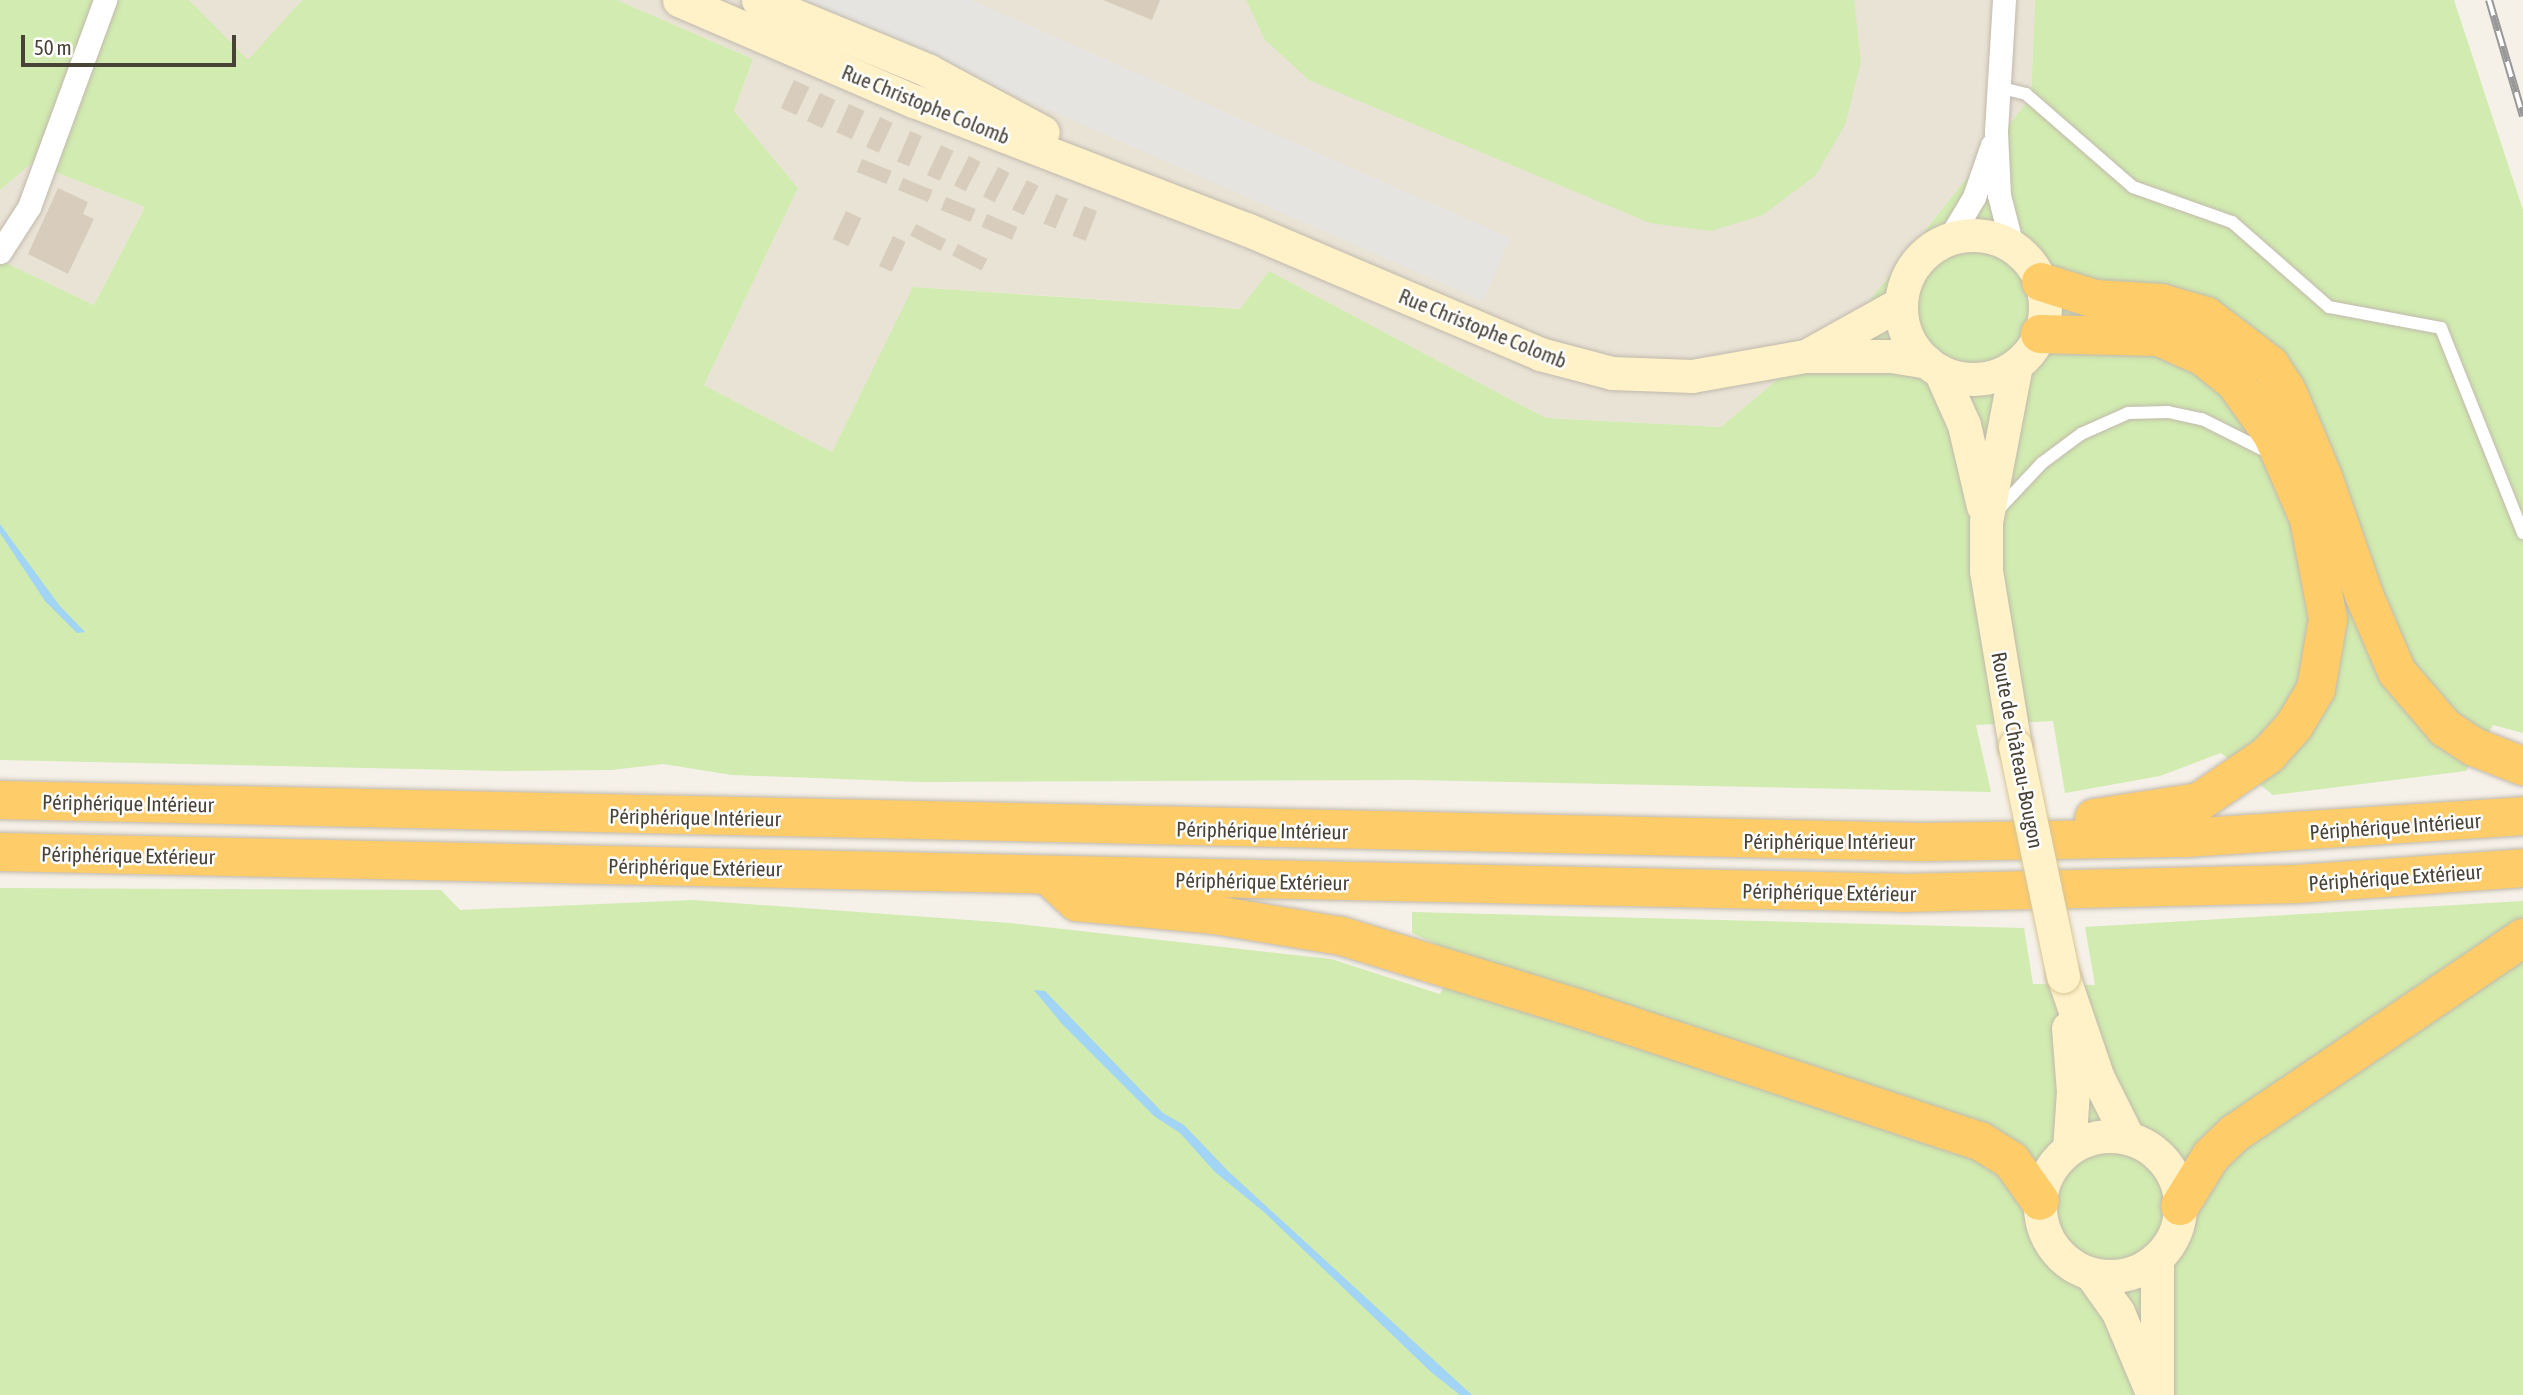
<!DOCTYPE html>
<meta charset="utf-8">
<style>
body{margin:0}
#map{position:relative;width:2523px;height:1395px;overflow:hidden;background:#f5f1e9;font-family:"Asap Condensed",sans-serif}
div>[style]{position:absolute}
.residential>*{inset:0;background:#e9e3d6}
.green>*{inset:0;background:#d1ebb0}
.parking>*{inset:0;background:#e6e4e1}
.water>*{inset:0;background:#a2d4f5}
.building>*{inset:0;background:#d8cdbd;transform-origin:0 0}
.roads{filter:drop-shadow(0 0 2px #c1b9ab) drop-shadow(0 0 2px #c1b9ab)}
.lane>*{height:12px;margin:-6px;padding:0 6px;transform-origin:6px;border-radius:6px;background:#fff}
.street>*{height:23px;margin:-11.5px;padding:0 11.5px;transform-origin:11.5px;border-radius:11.5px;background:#fff}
.secondary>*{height:33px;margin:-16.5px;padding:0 16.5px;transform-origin:16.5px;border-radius:16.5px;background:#fff2c9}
.secondary>.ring{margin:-16.5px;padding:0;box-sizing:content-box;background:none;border:33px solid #fff2c9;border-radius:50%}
.highway>*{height:38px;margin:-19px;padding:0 19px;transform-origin:19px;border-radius:19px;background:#ffcc6a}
.rail>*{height:8px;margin-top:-4px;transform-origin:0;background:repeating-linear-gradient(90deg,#fff 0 16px,#989898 0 32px);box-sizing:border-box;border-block:2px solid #989898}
.bridges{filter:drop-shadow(0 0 2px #d8c696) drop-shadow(0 0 2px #d8c696)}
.secondary-bridge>*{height:33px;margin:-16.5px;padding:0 16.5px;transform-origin:16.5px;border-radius:16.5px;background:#fff2c9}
span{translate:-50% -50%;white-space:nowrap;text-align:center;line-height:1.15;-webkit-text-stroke:5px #fff;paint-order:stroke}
.street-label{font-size:21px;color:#494237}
.scale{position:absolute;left:21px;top:35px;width:215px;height:32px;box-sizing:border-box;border:4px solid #494237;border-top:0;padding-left:9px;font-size:21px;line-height:24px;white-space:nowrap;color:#494237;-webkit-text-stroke:5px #fff;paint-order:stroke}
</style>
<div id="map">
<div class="residential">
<div style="clip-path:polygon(189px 0,302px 0,248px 61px)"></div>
<div style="clip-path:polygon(617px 0,2035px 0,2031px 97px,1866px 305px,1721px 427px,1546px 418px,1269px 271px,1241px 309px,914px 287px,832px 452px,704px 385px,798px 188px,734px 111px,753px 59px)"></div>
<div style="clip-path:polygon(32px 163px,145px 207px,94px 305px,0 260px,0 190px)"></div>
</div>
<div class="green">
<div style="clip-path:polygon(0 0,189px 0,248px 60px,302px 0,617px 0,753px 59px,734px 111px,798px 188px,704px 385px,832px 452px,913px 287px,1240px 309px,1269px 271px,1546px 418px,1721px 427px,1866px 305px,2031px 97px,2035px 0,2454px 0,2523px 210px,2523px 733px,2493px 725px,2466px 771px,2273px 795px,2221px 753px,2160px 776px,2065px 793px,2053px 721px,1976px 725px,1991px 792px,1413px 780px,921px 782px,732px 775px,663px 764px,611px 770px,504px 771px,0 760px,0 260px,94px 305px,145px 207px,32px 163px,0 190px)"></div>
<div style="clip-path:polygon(1246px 0,1854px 0,1861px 61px,1845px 125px,1816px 175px,1763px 215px,1711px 231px,1650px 223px,1309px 80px,1265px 40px)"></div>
<div style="clip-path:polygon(0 888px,441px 890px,460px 910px,693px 900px,1010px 923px,1331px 959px,1440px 994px,1460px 955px,1412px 933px,1412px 912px,2024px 928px,2033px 984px,2095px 985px,2085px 927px,2523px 901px,2523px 1395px,0 1395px)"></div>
</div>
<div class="parking">
<div style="clip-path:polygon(800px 0,971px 0,1510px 238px,1483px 301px)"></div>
</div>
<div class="water">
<div style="clip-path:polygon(0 524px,59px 605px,85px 632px,77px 633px,45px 601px,0 533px)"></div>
<div style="clip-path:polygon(1034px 990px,1045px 991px,1163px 1113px,1184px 1125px,1228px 1171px,1472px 1395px,1460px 1395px,1431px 1372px,1264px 1212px,1215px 1172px,1180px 1133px,1154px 1116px,1063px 1025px)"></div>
</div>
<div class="building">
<div style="clip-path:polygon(1103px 0,1160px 0,1152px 20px)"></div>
<div style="left:794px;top:80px;width:17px;height:31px;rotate:25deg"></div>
<div style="left:820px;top:93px;width:17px;height:31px;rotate:25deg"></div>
<div style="left:849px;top:104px;width:17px;height:31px;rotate:24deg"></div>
<div style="left:880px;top:117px;width:14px;height:33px;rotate:25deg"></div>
<div style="left:910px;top:131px;width:13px;height:33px;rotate:23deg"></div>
<div style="left:941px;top:145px;width:14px;height:33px;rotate:25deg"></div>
<div style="left:969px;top:156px;width:13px;height:33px;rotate:27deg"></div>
<div style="left:862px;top:159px;width:32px;height:14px;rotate:22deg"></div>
<div style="left:998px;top:167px;width:13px;height:33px;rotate:27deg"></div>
<div style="left:903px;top:178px;width:32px;height:13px;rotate:22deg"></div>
<div style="left:1027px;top:180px;width:13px;height:33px;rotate:27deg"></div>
<div style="clip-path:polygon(58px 188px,88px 202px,83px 214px,94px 219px,68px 274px,28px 254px)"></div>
<div style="left:1056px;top:194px;width:13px;height:32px;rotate:23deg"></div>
<div style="left:946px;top:197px;width:32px;height:14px;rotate:22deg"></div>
<div style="left:1084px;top:206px;width:14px;height:32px;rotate:21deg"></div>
<div style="left:846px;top:211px;width:17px;height:31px;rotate:25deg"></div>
<div style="left:987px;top:214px;width:33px;height:14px;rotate:23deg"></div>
<div style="left:916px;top:224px;width:34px;height:13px;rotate:27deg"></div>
<div style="left:893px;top:236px;width:14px;height:33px;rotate:25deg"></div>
<div style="left:958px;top:244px;width:33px;height:13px;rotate:27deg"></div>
</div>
<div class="roads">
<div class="lane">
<div style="left:1998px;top:87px;width:29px;rotate:14deg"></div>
<div style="left:2026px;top:94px;width:142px;rotate:41deg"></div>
<div style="left:2133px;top:187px;width:105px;rotate:19.5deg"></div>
<div style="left:2232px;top:222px;width:129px;rotate:41.2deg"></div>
<div style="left:2329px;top:307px;width:114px;rotate:10.6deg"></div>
<div style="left:2441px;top:328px;width:221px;rotate:68.2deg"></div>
<div style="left:1996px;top:512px;width:67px;rotate:-46.8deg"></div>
<div style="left:2042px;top:463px;width:49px;rotate:-36.6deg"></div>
<div style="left:2081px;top:434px;width:51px;rotate:-24.1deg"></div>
<div style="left:2128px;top:413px;width:40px;rotate:-1.4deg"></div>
<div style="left:2168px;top:412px;width:35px;rotate:12deg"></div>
<div style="left:2202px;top:419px;width:76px;rotate:26.6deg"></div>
</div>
<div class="street">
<div style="left:2004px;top:0;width:132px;rotate:93.5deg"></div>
<div style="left:1996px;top:132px;width:63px;rotate:87.3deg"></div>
<div style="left:1999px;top:195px;width:53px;rotate:75.7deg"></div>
<div style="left:1949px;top:239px;width:49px;rotate:-59.2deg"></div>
<div style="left:1974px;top:197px;width:55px;rotate:-70.9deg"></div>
<div style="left:0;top:252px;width:54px;rotate:-57.2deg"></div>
<div style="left:29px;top:207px;width:221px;rotate:-69.8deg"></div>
</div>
<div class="secondary">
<div style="left:679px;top:0;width:256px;rotate:23.3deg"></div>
<div style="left:914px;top:101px;width:356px;rotate:21.1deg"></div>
<div style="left:1246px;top:229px;width:319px;rotate:23deg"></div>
<div style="left:1540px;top:354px;width:74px;rotate:14.8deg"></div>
<div style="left:1612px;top:373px;width:80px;rotate:2.1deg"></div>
<div style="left:1692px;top:376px;width:116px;rotate:-10deg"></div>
<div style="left:1806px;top:356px;width:85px"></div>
<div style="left:1891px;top:356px;width:36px;rotate:9deg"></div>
<div style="left:758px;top:0;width:185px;rotate:22.5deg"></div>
<div style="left:929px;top:71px;width:129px;rotate:28.2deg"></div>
<div class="ring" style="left:1901px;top:235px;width:111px;height:111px"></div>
<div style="left:1806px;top:356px;width:109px;rotate:-29.2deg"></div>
<div style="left:1940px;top:371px;width:59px;rotate:66deg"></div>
<div style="left:1964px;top:425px;width:83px;rotate:76.8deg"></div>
<div style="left:2015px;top:746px;width:178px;rotate:-99.4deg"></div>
<div style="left:1986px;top:570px;width:48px;rotate:-90deg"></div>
<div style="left:1986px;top:522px;width:160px;rotate:-79.2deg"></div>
<div style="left:2063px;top:976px;width:108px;rotate:71.1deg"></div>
<div style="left:2098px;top:1078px;width:67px;rotate:63.4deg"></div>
<div style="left:2068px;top:1028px;width:63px;rotate:85.5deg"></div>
<div style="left:2073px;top:1091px;width:58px;rotate:93.9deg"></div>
<div class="ring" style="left:2040px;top:1136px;width:107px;height:107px"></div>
<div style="left:2157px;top:1258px;width:137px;rotate:90deg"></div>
<div style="left:2091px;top:1274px;width:47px;rotate:54.6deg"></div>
<div style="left:2118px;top:1312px;width:88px;rotate:67.2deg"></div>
</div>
<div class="highway">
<div style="left:2041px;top:282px;width:57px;rotate:17.5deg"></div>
<div style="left:2095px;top:299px;width:66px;rotate:3.5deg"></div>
<div style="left:2161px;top:303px;width:47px;rotate:16.1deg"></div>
<div style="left:2206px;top:316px;width:81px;rotate:37.4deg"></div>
<div style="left:2270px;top:365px;width:31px;rotate:57deg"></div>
<div style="left:2287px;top:391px;width:93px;rotate:67.3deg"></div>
<div style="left:2323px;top:477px;width:125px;rotate:70.8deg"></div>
<div style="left:2364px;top:595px;width:84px;rotate:66.8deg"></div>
<div style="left:2397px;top:672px;width:74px;rotate:49.4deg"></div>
<div style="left:2445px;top:728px;width:35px;rotate:33deg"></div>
<div style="left:2474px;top:747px;width:53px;rotate:21.2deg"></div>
<div style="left:2040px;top:334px;width:119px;rotate:1.4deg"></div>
<div style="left:2159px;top:337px;width:49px;rotate:24deg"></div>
<div style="left:2204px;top:357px;width:40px;rotate:39deg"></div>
<div style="left:2235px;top:382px;width:64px;rotate:54.6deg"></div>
<div style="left:2272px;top:434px;width:93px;rotate:66.5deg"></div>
<div style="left:2309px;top:519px;width:102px;rotate:79.2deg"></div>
<div style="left:2328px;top:619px;width:71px;rotate:99.7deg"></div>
<div style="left:2316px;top:689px;width:43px;rotate:120.7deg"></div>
<div style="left:2294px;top:726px;width:39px;rotate:132deg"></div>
<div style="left:2268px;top:755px;width:83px;rotate:145.7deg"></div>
<div style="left:2199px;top:802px;width:106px;rotate:171.3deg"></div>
<div style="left:0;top:800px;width:1922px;rotate:1.25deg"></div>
<div style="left:1922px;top:842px;width:263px;rotate:-0.9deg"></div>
<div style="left:2185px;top:838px;width:339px;rotate:-3.7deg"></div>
<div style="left:0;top:852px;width:1902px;rotate:1.23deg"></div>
<div style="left:1902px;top:893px;width:395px;rotate:-1.3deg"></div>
<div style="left:2297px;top:884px;width:227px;rotate:-4deg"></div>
<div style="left:1052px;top:879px;width:34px;rotate:43deg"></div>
<div style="left:1077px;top:902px;width:139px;rotate:5.4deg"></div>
<div style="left:1215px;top:915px;width:128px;rotate:9.5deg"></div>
<div style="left:1341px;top:936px;width:259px;rotate:17deg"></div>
<div style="left:1589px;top:1012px;width:412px;rotate:18.3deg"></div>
<div style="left:1980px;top:1141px;width:36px;rotate:32deg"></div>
<div style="left:2011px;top:1160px;width:50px;rotate:54.7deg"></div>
<div style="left:2180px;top:1206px;width:59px;rotate:-58.2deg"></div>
<div style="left:2211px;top:1156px;width:33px;rotate:-44deg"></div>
<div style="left:2235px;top:1133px;width:348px;rotate:-34.1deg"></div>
</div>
</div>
<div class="rail">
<div style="left:2489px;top:0;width:121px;rotate:73.7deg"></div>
</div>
<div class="bridges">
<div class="secondary-bridge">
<div style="left:2015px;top:746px;width:235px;rotate:78.2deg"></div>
</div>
</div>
<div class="street-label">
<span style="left:926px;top:104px;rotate:22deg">Rue Christophe Colomb</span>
<span style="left:1483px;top:328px;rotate:22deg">Rue Christophe Colomb</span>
<span style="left:2018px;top:750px;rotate:79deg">Route de Château-Bougon</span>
<span style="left:128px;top:803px;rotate:1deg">Périphérique Intérieur</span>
<span style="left:695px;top:817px;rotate:1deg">Périphérique Intérieur</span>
<span style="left:2395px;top:826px;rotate:-4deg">Périphérique Intérieur</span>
<span style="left:1262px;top:830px;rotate:1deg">Périphérique Intérieur</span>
<span style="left:1829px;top:841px">Périphérique Intérieur</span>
<span style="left:128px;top:855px;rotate:1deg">Périphérique Extérieur</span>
<span style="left:695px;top:867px;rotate:1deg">Périphérique Extérieur</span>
<span style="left:2395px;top:877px;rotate:-4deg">Périphérique Extérieur</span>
<span style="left:1262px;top:881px;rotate:1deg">Périphérique Extérieur</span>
<span style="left:1829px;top:892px;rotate:1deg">Périphérique Extérieur</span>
</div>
<div class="scale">50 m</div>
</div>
